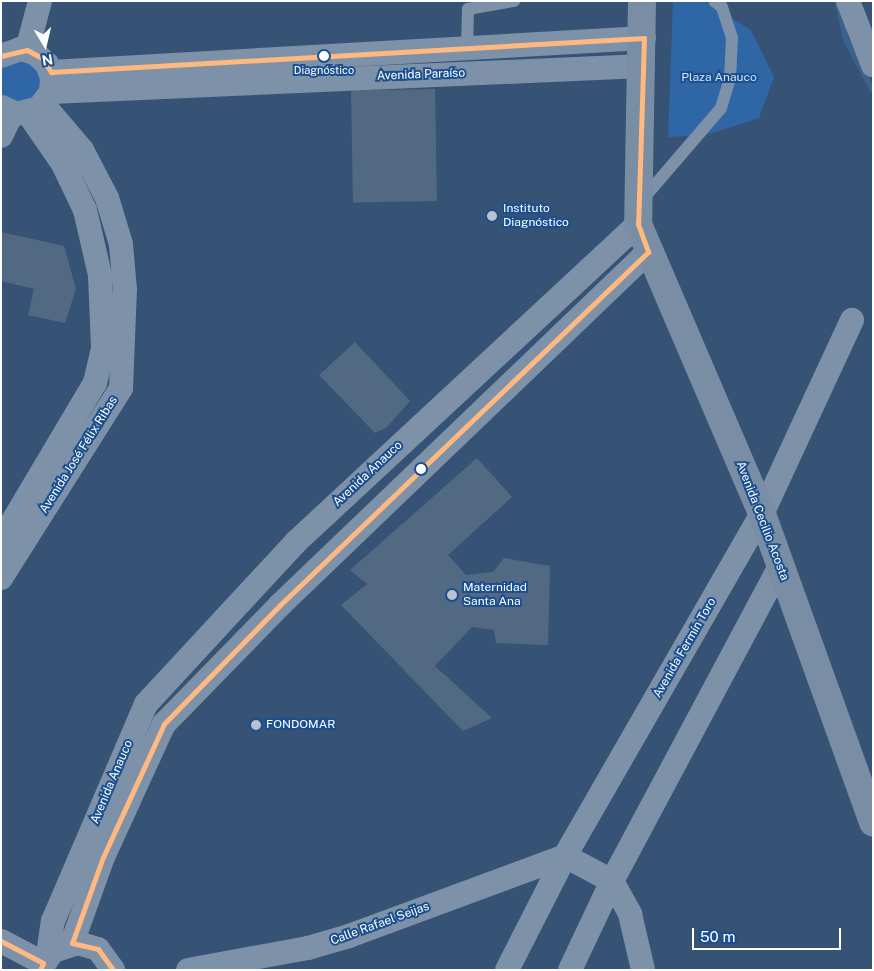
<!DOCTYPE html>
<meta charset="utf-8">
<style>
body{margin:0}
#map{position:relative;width:874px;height:971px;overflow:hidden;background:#365274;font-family:"Public Sans",sans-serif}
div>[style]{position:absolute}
.green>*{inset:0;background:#2f66a5}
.stream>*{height:5.5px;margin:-2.75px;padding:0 2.75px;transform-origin:2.75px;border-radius:2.75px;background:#3b618d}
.building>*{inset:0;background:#526984;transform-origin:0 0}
.service>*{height:12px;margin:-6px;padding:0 6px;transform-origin:6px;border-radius:6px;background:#7d92a8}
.minor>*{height:24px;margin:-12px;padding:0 12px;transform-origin:12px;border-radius:12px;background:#7d92a8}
.secondary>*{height:28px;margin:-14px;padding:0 14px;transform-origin:14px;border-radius:14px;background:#798da4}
.bus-1>*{height:5px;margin:-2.5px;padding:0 2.5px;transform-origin:2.5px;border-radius:2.5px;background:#ffb980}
.dots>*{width:14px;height:14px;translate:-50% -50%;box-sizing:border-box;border:2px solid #1b4f8f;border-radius:50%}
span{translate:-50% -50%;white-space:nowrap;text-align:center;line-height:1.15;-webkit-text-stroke:4px #1b4f8f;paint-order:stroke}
.bus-label{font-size:11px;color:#fff}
.street-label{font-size:12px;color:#fff}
.park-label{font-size:12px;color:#cfe3fa}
.poi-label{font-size:12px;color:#fff}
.left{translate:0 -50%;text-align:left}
.frame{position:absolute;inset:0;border:2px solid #fff;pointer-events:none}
.north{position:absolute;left:20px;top:20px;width:50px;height:50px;-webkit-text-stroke:4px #1b4f8f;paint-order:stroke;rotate:171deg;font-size:14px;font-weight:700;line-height:20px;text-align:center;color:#fff}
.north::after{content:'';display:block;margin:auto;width:18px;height:22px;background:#fff;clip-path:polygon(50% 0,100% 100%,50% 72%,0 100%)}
.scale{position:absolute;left:692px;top:928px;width:149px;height:22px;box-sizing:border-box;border:2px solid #fff;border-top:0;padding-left:6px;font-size:15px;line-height:18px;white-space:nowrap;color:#fff;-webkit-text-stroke:4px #1b4f8f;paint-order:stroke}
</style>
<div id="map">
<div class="green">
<div style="clip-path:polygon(673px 1px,703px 1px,751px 30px,774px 77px,759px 118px,706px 135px,668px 137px)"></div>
<div style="clip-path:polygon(11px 56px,44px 67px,40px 102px,1px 103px,1px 61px)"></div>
</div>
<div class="stream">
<div style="left:838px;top:2px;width:40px;rotate:77deg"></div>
<div style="left:847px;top:41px;width:55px;rotate:62deg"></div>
</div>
<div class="building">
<div style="left:435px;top:89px;width:112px;height:84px;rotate:89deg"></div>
<div style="clip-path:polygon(1px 232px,64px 246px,76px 289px,65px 323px,28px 315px,34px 289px,1px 281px)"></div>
<div style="clip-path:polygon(355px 342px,410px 401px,386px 428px,375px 433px,319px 375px)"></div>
<div style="clip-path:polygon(477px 458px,512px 497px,448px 555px,466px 575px,493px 572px,504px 558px,550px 566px,548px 645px,496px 643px,494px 630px,472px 627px,435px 666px,492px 718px,463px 731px,341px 605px,367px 584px,350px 570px)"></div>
</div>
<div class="service">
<div style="left:467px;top:49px;width:40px;rotate:-88.6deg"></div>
<div style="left:468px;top:9px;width:47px;rotate:-9.9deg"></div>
<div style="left:642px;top:200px;width:121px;rotate:-49.3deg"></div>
<div style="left:721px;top:108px;width:30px;rotate:-73deg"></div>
<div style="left:730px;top:79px;width:41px;rotate:-87.2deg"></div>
<div style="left:732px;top:38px;width:33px;rotate:-108deg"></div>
<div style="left:722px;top:7px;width:10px;rotate:-143deg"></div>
</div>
<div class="minor">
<div style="left:848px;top:1px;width:69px;rotate:68.7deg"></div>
<div style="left:27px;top:50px;width:51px;rotate:-75.1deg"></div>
<div style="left:1px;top:56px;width:20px;rotate:-20deg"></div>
<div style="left:20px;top:49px;width:16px;rotate:15deg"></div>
<div style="left:35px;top:53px;width:16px;rotate:43deg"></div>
<div style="left:47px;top:64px;width:15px;rotate:70deg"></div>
<div style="left:52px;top:78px;width:14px;rotate:94deg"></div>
<div style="left:51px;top:92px;width:20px;rotate:127deg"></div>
<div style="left:39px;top:108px;width:23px;rotate:165deg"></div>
<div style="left:17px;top:114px;width:17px;rotate:-156deg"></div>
<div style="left:51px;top:72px;width:594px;rotate:-3.28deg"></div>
<div style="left:51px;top:92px;width:592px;rotate:-2.52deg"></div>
<div style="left:1px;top:136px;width:25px;rotate:-64deg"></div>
<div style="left:1px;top:541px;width:184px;rotate:-59.3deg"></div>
<div style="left:95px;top:383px;width:37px;rotate:-77deg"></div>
<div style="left:103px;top:347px;width:72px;rotate:-92.4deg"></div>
<div style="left:100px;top:275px;width:67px;rotate:-103deg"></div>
<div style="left:85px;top:210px;width:51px;rotate:-115.6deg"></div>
<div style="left:63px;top:164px;width:62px;rotate:-124.5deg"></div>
<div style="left:1px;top:578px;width:225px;rotate:-57.7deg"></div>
<div style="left:121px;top:388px;width:98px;rotate:-87.7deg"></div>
<div style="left:125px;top:290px;width:46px;rotate:-95deg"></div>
<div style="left:121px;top:244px;width:48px;rotate:-106.9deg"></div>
<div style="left:107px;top:198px;width:54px;rotate:-117.5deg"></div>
<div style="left:82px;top:150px;width:60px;rotate:-130.3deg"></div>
<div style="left:1px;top:941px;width:47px;rotate:27.6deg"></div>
<div style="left:72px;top:943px;width:91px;rotate:-70.2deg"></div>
<div style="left:103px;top:857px;width:146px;rotate:-65.4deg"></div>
<div style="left:164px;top:724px;width:166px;rotate:-45.7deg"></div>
<div style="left:280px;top:605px;width:510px;rotate:-43.81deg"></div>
<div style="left:48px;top:955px;width:34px;rotate:-82deg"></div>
<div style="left:53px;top:921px;width:236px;rotate:-66.8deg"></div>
<div style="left:146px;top:704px;width:221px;rotate:-47.2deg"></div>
<div style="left:296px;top:542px;width:467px;rotate:-42.9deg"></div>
<div style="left:40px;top:970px;width:23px;rotate:-56deg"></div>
<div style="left:53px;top:951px;width:26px;rotate:-18deg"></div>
<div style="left:78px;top:943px;width:21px;rotate:17deg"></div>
<div style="left:98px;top:949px;width:26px;rotate:54deg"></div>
<div style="left:188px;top:970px;width:122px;rotate:-10.4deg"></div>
<div style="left:308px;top:948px;width:43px;rotate:-16.3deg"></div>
<div style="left:349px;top:936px;width:230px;rotate:-20.3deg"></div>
<div style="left:565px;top:856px;width:53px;rotate:28deg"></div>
<div style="left:612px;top:881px;width:38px;rotate:61deg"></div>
<div style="left:630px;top:914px;width:57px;rotate:76.9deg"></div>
<div style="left:507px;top:970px;width:128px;rotate:-63deg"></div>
<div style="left:565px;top:856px;width:395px;rotate:-60.1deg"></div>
<div style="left:762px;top:514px;width:214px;rotate:-65.1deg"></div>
<div style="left:570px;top:970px;width:98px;rotate:-64.7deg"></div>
<div style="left:612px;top:881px;width:356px;rotate:-61.9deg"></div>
</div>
<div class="secondary">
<div style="left:642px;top:1px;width:223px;rotate:91deg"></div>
<div style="left:638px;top:224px;width:315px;rotate:66.8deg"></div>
<div style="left:762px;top:514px;width:328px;rotate:70.2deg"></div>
</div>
<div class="bus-1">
<div style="left:1px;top:56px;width:27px;rotate:-13deg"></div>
<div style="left:27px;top:50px;width:17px;rotate:28deg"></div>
<div style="left:42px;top:58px;width:17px;rotate:57deg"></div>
<div style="left:51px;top:72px;width:594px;rotate:-3.28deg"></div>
<div style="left:644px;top:38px;width:186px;rotate:91.8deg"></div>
<div style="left:638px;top:224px;width:30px;rotate:70deg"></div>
<div style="left:648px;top:252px;width:510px;rotate:136.19deg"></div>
<div style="left:280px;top:605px;width:166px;rotate:134.3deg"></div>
<div style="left:164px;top:724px;width:146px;rotate:114.6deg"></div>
<div style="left:103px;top:857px;width:91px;rotate:109.8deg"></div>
<div style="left:72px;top:943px;width:27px;rotate:13deg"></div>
<div style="left:98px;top:949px;width:26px;rotate:54deg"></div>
<div style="left:1px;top:941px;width:47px;rotate:27.6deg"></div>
<div style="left:43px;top:963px;width:8px;rotate:113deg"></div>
</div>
<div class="dots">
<div style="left:324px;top:56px;background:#fff"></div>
<div style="left:492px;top:216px;background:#b9c2ce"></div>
<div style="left:421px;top:469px;background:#fff"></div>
<div style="left:452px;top:595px;background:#b9c2ce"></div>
<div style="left:256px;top:725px;background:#b9c2ce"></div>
</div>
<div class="bus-label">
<span style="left:324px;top:70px">Diagnóstico</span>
</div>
<div class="street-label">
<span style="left:421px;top:75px;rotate:-2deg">Avenida Paraíso</span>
<span style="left:79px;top:455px;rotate:-58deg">Avenida José Félix Ribas</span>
<span style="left:368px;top:474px;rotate:-43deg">Avenida Anauco</span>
<span style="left:762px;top:521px;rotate:69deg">Avenida Cecilio Acosta</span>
<span style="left:685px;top:648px;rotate:-60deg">Avenida Fermín Toro</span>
<span style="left:112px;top:782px;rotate:-67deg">Avenida Anauco</span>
<span style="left:380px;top:924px;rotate:-20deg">Calle Rafael Seijas</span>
</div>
<div class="park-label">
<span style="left:719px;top:78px">Plaza Anauco</span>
</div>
<div class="poi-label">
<span class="left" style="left:503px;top:216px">Instituto<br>Diagnóstico</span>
<span class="left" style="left:463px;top:595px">Maternidad<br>Santa Ana</span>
<span class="left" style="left:266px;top:725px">FONDOMAR</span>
</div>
<div class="frame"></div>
<div class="north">N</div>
<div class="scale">50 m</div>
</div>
